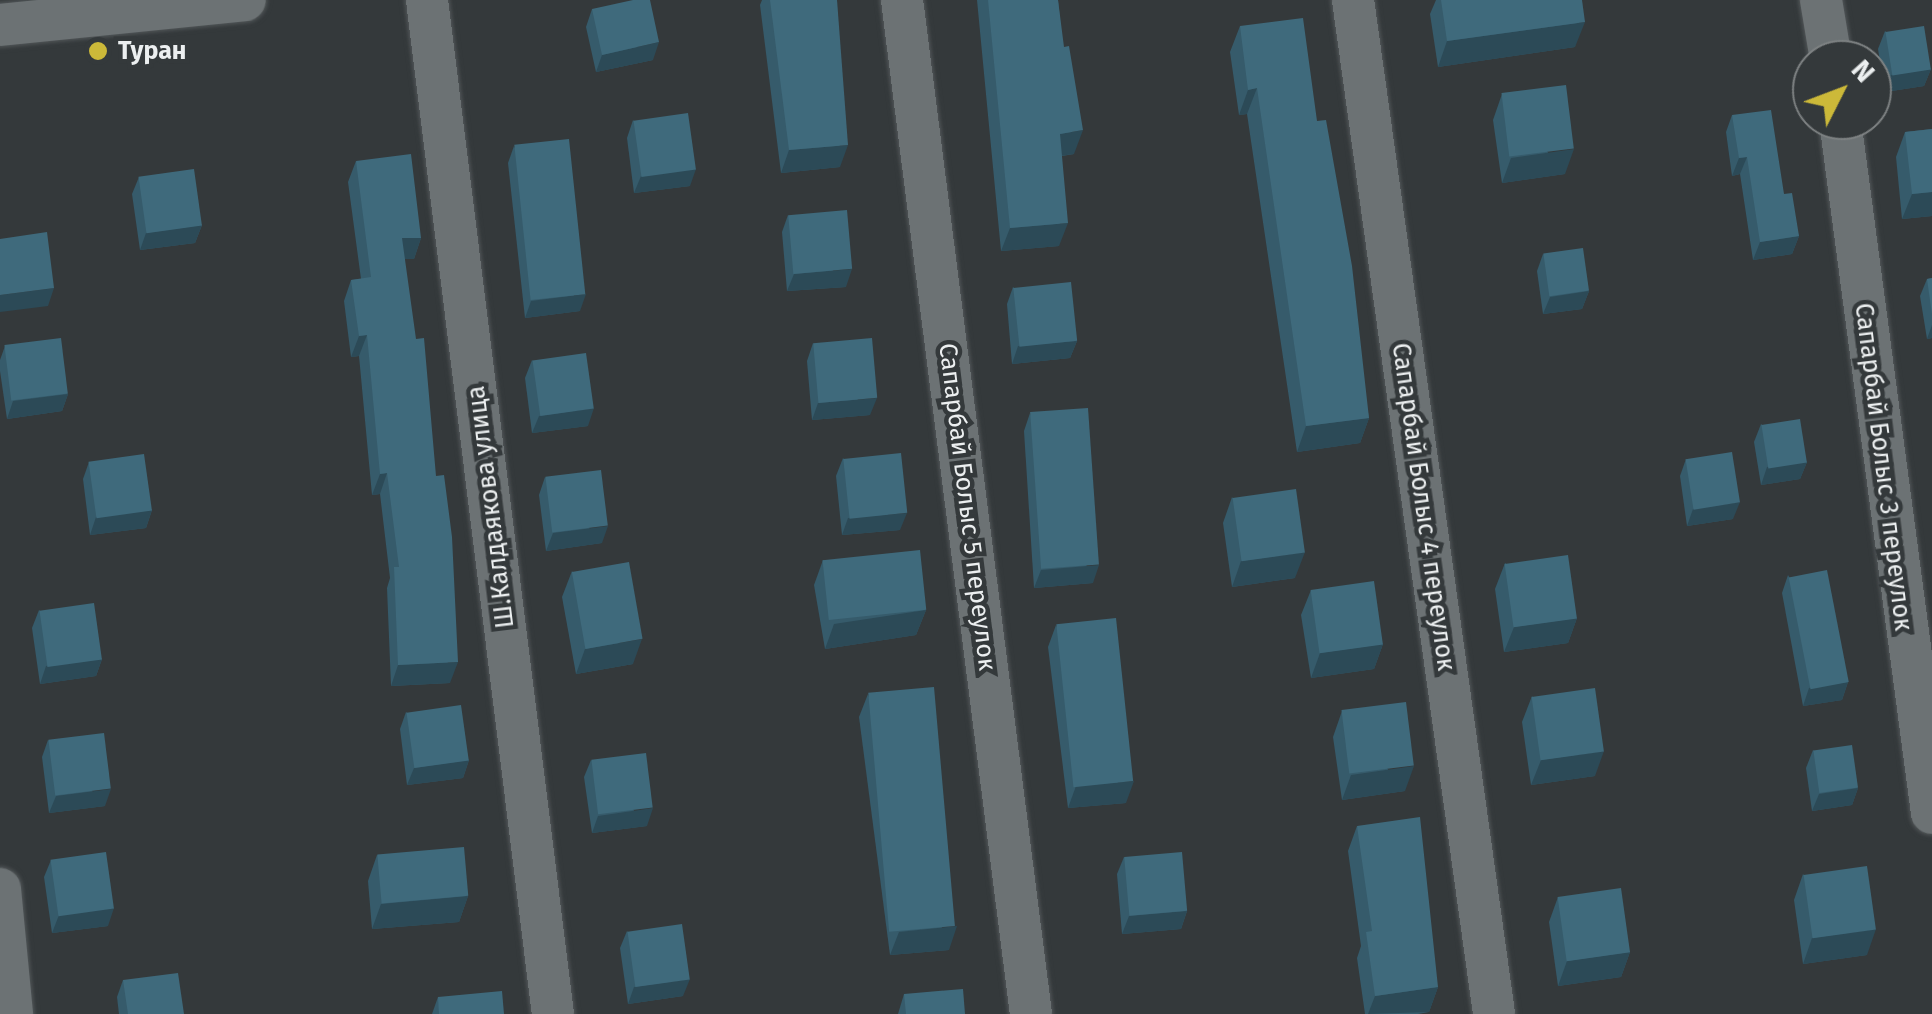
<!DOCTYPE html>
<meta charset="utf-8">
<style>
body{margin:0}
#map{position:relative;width:1932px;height:1014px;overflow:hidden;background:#34393b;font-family:"Fira Sans",sans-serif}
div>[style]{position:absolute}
.roads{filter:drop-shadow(0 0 2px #515658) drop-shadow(0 0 2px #515658)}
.minor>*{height:42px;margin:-21px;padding:0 21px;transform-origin:21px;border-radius:21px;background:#6c7274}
.wall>*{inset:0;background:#365b6b}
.shaded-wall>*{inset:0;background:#2c4a57}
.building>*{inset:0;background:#3f6a7c;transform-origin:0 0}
.dots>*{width:28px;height:28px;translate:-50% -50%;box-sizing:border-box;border:5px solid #34393b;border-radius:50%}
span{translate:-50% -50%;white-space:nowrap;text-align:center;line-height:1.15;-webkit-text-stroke:9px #34393b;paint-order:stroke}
.poi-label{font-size:25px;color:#eceff0;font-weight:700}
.left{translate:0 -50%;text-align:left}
.street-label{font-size:25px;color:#eceff0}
.north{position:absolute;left:1792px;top:40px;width:100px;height:100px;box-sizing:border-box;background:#34393b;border:2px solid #7e8283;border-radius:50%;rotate:48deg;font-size:28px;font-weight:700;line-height:40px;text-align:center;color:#eceff0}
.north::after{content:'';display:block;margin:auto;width:35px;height:45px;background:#ccb939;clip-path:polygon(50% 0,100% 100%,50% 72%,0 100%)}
</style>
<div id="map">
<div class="roads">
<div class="minor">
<div style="left:427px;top:0;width:1022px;rotate:82.92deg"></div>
<div style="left:902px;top:0;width:1022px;rotate:82.75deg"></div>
<div style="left:1353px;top:0;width:1024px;rotate:82.08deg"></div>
<div style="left:1821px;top:0;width:61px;rotate:80.5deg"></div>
<div style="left:0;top:25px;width:246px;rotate:-5.8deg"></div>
<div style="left:1840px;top:120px;width:699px;rotate:82.44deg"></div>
<div style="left:0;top:889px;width:126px;rotate:84.5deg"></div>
</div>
</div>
<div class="wall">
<div style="clip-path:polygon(762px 0,837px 0,840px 167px,781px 173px,760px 5px)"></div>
<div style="clip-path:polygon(977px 0,1058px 0,1074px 154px,1062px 156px,1059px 246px,1001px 251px)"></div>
<div style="clip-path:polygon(1436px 0,1582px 0,1575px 47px,1438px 67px,1430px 14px)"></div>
<div style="clip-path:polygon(592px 9px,653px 60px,596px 72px,586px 27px)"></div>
<div style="clip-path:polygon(1240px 26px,1317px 121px,1369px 418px,1360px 443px,1297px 452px,1247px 114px,1239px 115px,1230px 52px)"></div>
<div style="clip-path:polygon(1885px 31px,1931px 69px,1924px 86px,1885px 92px,1878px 49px)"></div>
<div style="clip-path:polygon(1502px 94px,1565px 174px,1502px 183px,1493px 120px)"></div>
<div style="clip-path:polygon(1732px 115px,1784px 194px,1799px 236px,1792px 254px,1753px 260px,1740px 174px,1732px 176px,1726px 132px)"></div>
<div style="clip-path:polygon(633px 120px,690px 186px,634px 193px,627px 138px)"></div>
<div style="clip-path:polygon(1932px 129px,1932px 216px,1902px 219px,1896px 157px,1905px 132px)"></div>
<div style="clip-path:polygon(514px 146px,580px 311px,525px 318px,508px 163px)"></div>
<div style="clip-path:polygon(356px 161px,421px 238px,414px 259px,404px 259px,450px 683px,391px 686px,387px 588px,390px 578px,380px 494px,372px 495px,359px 356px,351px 357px,344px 301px,351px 280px,361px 279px,348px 182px)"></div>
<div style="clip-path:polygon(139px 177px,202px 225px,195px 243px,140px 250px,132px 194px)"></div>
<div style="clip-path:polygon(788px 215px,846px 287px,787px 291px,782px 232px)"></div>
<div style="clip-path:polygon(1543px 254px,1589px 291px,1582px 309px,1543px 314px,1537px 271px)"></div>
<div style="clip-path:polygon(1932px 278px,1932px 338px,1927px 339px,1920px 296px,1927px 279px)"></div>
<div style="clip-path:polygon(1013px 287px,1077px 341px,1070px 358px,1012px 364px,1007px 304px)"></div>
<div style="clip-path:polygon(813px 343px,870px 415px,812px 420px,807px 361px)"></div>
<div style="clip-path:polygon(5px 346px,68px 394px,62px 411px,7px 419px,0 371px,0 360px)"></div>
<div style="clip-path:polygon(532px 360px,588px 426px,532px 433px,525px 378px)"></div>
<div style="clip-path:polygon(1030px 413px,1093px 583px,1034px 588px,1024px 431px)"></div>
<div style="clip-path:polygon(1761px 424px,1807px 462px,1800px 479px,1761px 485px,1754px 442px)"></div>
<div style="clip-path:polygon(843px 458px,900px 530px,842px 535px,836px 476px)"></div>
<div style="clip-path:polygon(1686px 459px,1733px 519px,1687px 526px,1680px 476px)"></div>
<div style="clip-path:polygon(89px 462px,152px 510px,146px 528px,90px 535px,83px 479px)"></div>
<div style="clip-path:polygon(545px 477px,602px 543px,546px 551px,539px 495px)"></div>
<div style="clip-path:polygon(1232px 497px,1295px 578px,1232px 587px,1223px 523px)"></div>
<div style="clip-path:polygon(823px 560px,926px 610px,916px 635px,825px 649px,814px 585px)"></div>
<div style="clip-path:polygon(1505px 563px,1577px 618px,1568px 643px,1504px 652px,1495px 589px)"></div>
<div style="clip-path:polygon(572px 571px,633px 664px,576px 674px,562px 597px)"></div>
<div style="clip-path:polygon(1788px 575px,1848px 682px,1842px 700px,1803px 706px,1782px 593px)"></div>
<div style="clip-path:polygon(1311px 590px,1383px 644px,1374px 669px,1311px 678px,1301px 615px)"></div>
<div style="clip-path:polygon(39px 610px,102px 659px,96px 676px,40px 684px,32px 628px)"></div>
<div style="clip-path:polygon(1056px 625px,1126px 803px,1068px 808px,1048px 647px)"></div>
<div style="clip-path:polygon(868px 694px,949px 950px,890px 955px,859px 717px)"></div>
<div style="clip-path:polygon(1532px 696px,1595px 776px,1531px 785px,1522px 722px)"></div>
<div style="clip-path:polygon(1342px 711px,1405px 791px,1342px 800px,1333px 737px)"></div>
<div style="clip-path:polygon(406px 712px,469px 760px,463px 778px,407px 785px,400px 729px)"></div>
<div style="clip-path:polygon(48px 740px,105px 806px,49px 813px,42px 757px)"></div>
<div style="clip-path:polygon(1813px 750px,1858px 788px,1852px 805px,1812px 811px,1806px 768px)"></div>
<div style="clip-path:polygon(591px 760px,647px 826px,592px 833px,584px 777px)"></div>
<div style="clip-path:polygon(1357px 826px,1438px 987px,1429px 1012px,1418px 1014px,1365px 1014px,1357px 958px,1361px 946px,1348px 851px)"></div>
<div style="clip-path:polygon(377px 855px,468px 896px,459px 922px,372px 929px,368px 881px)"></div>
<div style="clip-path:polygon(1124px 857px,1187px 911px,1181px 929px,1122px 934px,1117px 874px)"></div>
<div style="clip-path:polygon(51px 860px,108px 926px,52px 933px,44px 877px)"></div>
<div style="clip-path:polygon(1803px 874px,1867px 955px,1803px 964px,1794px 900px)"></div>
<div style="clip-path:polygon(1558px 897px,1630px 952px,1621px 977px,1558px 986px,1549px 922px)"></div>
<div style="clip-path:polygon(627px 931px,683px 996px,628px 1004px,620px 948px)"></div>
<div style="clip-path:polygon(123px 980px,184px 1014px,119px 1014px,117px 997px)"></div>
<div style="clip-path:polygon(904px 994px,965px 1014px,898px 1014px)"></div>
<div style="clip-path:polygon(438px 997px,504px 1014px,432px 1014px)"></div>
</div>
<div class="shaded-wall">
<div style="clip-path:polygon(1585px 22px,1575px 47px,1438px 67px,1447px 41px)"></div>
<div style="clip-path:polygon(659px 42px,653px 60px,596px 72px,602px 55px)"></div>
<div style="clip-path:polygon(1931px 69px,1924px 86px,1885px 92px,1891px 75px)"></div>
<div style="clip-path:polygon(1257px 88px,1247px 114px,1239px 115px,1248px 90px)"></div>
<div style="clip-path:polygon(1083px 130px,1074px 154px,1052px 157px,1060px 134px)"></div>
<div style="clip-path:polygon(848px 145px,840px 167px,781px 173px,789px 150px)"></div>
<div style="clip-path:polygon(1574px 149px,1565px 174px,1502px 183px,1511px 158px)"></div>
<div style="clip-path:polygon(1747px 157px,1740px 174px,1732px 176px,1739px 158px)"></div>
<div style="clip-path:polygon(696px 169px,690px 186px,634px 193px,641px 176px)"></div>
<div style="clip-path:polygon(1932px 192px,1932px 216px,1902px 219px,1912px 194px)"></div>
<div style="clip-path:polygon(1068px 223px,1059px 246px,1001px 251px,1010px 228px)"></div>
<div style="clip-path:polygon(202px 225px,195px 243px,140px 250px,146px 233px)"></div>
<div style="clip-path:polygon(1799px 236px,1792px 254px,1753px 260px,1760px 242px)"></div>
<div style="clip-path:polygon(402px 238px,421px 238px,414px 259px,394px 259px)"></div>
<div style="clip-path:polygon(852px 269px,846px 287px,787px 291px,794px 274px)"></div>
<div style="clip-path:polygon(54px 288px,48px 306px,0 312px,0 295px)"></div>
<div style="clip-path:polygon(1589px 291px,1582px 309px,1543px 314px,1550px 297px)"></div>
<div style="clip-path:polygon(586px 294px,580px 311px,525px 318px,531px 301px)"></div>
<div style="clip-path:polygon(1932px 325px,1932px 338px,1927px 339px)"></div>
<div style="clip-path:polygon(367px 335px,359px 356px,351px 357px,359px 336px)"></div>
<div style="clip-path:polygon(1077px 341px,1070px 358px,1012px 364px,1018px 346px)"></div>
<div style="clip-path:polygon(68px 394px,62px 411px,7px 419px,13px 401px)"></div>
<div style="clip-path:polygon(877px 398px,870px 415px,812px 420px,818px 403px)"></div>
<div style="clip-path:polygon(594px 408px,588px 426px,532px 433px,539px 416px)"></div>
<div style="clip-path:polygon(1369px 418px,1360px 443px,1297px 452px,1306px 426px)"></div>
<div style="clip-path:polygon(1807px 462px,1800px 479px,1761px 485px,1767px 467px)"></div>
<div style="clip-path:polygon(387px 473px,380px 494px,372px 495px,380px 474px)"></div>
<div style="clip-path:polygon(1740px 502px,1733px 519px,1687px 526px,1693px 509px)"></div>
<div style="clip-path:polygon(152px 510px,146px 528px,90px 535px,96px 517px)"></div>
<div style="clip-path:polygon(907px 513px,900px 530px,842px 535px,848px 518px)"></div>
<div style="clip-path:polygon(608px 526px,602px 543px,546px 551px,553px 533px)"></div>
<div style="clip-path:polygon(1305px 552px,1295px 578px,1232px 587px,1241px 561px)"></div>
<div style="clip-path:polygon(1099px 565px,1093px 583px,1034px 588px,1041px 570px)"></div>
<div style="clip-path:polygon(926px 610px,916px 635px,825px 649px,834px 624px)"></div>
<div style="clip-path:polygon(1577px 618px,1568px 643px,1504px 652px,1514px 627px)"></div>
<div style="clip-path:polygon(642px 639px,633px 664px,576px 674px,585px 649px)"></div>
<div style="clip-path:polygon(1383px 644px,1374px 669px,1311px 678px,1320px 653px)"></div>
<div style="clip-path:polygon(102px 659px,96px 676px,40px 684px,46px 666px)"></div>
<div style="clip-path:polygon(458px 662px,450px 683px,391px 686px,398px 665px)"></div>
<div style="clip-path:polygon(1848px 682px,1842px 700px,1803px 706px,1809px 688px)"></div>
<div style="clip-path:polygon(1604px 751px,1595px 776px,1531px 785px,1541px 760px)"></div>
<div style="clip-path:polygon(469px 760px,463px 778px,407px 785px,414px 768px)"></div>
<div style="clip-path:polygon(1414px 766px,1405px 791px,1342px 800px,1351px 775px)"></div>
<div style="clip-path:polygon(1134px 781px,1126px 803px,1068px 808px,1076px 786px)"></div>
<div style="clip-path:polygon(1858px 788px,1852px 805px,1812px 811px,1819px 794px)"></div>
<div style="clip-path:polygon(111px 789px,105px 806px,49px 813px,56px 796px)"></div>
<div style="clip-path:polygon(653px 808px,647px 826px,592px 833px,598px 816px)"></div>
<div style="clip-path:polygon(468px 896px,459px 922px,372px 929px,381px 904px)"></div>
<div style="clip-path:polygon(114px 908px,108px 926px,52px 933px,59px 915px)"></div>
<div style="clip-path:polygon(1187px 911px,1181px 929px,1122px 934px,1129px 916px)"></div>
<div style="clip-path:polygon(957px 926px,949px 950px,890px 955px,899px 932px)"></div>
<div style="clip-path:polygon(1876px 929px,1867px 955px,1803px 964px,1812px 938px)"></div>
<div style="clip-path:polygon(1630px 952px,1621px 977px,1558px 986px,1567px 961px)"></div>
<div style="clip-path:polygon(690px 979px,683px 996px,628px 1004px,634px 987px)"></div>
<div style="clip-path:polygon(1438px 987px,1429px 1012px,1368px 1014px,1375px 996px)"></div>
</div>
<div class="building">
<div style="clip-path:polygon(633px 0,650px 0,659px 42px,602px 55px,592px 9px)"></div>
<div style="clip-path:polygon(770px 0,837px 0,848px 145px,789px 150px)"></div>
<div style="clip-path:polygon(988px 0,1058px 0,1064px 47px,1069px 46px,1083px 130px,1060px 134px,1068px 223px,1010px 228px)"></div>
<div style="clip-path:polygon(1441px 0,1582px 0,1585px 22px,1447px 41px)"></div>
<div style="clip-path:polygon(1303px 18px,1317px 121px,1326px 120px,1352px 266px,1369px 418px,1306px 426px,1257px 88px,1248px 90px,1240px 26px)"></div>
<div style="left:1924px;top:26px;width:44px;height:39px;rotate:81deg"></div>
<div style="left:1566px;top:85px;width:64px;height:65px;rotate:83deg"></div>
<div style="clip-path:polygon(1771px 110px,1784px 194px,1792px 193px,1799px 236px,1760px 242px,1747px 157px,1739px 158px,1732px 115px)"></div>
<div style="left:688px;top:113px;width:57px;height:55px;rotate:82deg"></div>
<div style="clip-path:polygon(1932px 129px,1932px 192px,1912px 194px,1905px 132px)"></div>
<div style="left:569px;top:139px;width:156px;height:55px;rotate:84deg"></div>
<div style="clip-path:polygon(411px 154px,421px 238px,402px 238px,416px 339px,424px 338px,436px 476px,444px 475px,452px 537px,458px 662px,398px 665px,394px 567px,399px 567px,387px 473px,380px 474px,367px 335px,359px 336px,351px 280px,371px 277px,356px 161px)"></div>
<div style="left:194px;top:169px;width:57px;height:56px;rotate:82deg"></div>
<div style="left:847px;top:210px;width:59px;height:59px;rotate:85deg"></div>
<div style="clip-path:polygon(47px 232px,54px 288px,0 295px,0 239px)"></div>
<div style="left:1583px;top:248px;width:43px;height:40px;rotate:82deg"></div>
<div style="clip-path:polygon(1932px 278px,1932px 314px,1927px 279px)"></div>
<div style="left:1071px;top:282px;width:59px;height:58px;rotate:84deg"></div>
<div style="left:61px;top:338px;width:56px;height:57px;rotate:83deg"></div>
<div style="left:872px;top:338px;width:60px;height:59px;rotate:85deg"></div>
<div style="left:586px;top:353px;width:56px;height:54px;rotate:82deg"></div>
<div style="left:1088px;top:408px;width:157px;height:58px;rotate:86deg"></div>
<div style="left:1800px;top:419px;width:44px;height:39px;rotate:81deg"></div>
<div style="left:1732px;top:452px;width:51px;height:47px;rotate:81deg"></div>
<div style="left:901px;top:453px;width:60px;height:58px;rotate:84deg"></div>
<div style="left:144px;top:454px;width:57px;height:56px;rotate:82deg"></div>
<div style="left:601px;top:470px;width:56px;height:56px;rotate:83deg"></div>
<div style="left:1296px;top:489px;width:64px;height:64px;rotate:82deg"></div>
<div style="left:920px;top:550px;width:60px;height:98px;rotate:84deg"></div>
<div style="left:1568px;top:555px;width:64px;height:64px;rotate:82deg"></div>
<div style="left:629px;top:562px;width:78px;height:58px;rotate:80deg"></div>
<div style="left:1827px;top:570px;width:114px;height:39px;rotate:79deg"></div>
<div style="left:1374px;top:581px;width:64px;height:64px;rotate:82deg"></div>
<div style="left:94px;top:603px;width:57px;height:55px;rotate:82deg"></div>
<div style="left:1116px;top:618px;width:164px;height:60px;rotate:84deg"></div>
<div style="left:934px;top:687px;width:240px;height:66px;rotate:85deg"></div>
<div style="left:1595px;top:688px;width:64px;height:64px;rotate:82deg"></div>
<div style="left:1406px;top:702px;width:64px;height:65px;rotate:83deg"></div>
<div style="left:461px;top:705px;width:56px;height:55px;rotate:82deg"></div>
<div style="left:104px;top:733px;width:56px;height:56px;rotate:83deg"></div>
<div style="left:1852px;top:745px;width:43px;height:39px;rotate:82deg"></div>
<div style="left:646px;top:753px;width:55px;height:55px;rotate:83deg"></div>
<div style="clip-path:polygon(1420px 817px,1438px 987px,1375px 996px,1366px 932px,1372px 931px,1357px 826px)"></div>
<div style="left:464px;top:847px;width:49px;height:87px;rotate:85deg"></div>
<div style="left:106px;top:852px;width:57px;height:56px;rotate:82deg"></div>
<div style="left:1182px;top:852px;width:59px;height:58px;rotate:85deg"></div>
<div style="left:1867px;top:866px;width:64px;height:64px;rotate:82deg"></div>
<div style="left:1621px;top:888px;width:65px;height:64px;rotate:82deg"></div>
<div style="left:682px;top:924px;width:56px;height:55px;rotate:82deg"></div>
<div style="clip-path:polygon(178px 973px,184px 1014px,128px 1014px,123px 980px)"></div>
<div style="clip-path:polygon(963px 989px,965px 1014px,906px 1014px,904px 994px)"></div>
<div style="clip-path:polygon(502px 991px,504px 1014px,439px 1014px,438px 997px)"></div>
</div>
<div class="dots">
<div style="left:98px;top:51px;background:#ccb939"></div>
</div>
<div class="poi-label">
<span class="left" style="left:118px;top:51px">Туран</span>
</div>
<div class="street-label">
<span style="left:1883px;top:467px;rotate:83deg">Сапарбай Болыс 3 переулок</span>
<span style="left:491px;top:507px;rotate:-97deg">Ш.Калдаякова улица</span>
<span style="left:967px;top:507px;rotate:83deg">Сапарбай Болыс 5 переулок</span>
<span style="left:1423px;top:507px;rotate:82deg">Сапарбай Болыс 4 переулок</span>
</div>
<div class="north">N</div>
</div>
